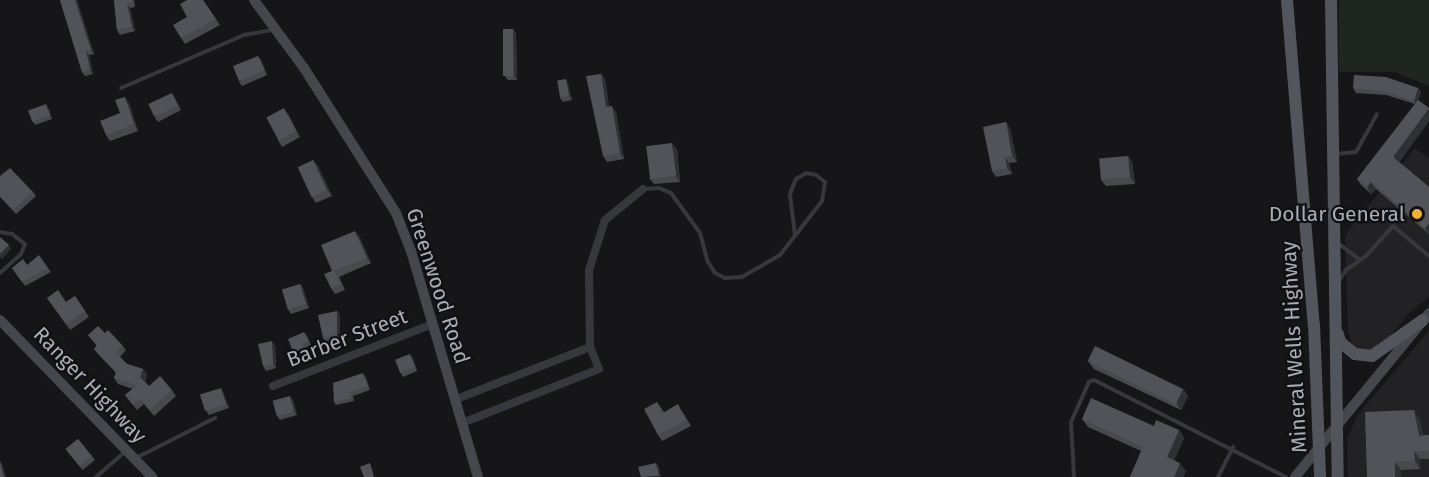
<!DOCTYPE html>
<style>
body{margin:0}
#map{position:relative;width:1429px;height:477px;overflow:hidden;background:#161618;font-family:"Fira Sans",sans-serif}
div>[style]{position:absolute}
.built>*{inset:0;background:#222225}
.green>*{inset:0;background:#1e261f}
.lane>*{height:4px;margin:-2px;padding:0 2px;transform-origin:2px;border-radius:2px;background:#37383d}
.street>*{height:8px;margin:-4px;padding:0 4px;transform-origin:4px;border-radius:4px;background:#37383d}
.secondary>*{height:10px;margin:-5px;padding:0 5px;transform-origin:5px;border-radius:5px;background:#45474d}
.primary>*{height:12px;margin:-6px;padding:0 6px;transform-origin:6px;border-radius:6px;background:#53555c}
.wall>*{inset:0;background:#47494d;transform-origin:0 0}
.shaded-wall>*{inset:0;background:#2f3033}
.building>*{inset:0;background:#525359;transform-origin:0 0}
.dots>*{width:16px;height:16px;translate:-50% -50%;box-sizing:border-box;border:3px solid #111113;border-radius:50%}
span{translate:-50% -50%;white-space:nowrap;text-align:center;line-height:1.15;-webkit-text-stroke:4.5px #111113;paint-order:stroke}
.poi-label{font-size:21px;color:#a8adb8}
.right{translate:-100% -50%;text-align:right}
.street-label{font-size:21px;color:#a8adb8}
</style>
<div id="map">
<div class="built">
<div style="clip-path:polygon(1415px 148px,1429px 158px,1429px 297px,1408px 314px,1384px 344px,1373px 351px,1360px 350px,1351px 342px,1348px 331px,1345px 235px)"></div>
<div style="clip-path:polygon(1429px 331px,1429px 477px,1348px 477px,1347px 439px,1358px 414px)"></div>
</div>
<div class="green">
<div style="clip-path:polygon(1339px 0,1429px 0,1429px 86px,1395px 72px,1339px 72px)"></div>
</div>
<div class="lane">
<div style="left:121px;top:88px;width:134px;rotate:-23.3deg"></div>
<div style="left:244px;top:35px;width:28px;rotate:-10deg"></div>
<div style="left:1336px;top:154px;width:20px;rotate:-6deg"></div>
<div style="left:1356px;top:152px;width:43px;rotate:-61.1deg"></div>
<div style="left:644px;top:189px;width:15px;rotate:-4deg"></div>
<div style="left:659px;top:188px;width:13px;rotate:23deg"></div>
<div style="left:671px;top:193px;width:49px;rotate:54.1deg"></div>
<div style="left:700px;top:233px;width:30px;rotate:75deg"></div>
<div style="left:708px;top:262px;width:13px;rotate:58deg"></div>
<div style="left:715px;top:273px;width:11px;rotate:27deg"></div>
<div style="left:725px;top:278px;width:17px;rotate:-3deg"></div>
<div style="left:742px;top:277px;width:44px;rotate:-30.1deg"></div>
<div style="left:780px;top:255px;width:68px;rotate:-52.1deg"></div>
<div style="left:822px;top:201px;width:19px;rotate:-81deg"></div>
<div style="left:825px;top:182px;width:11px;rotate:-142deg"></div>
<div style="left:816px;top:175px;width:10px;rotate:-169deg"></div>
<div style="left:806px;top:173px;width:12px;rotate:149deg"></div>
<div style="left:796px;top:179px;width:16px;rotate:112deg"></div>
<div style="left:790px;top:194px;width:42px;rotate:83.2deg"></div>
<div style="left:0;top:232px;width:12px;rotate:9deg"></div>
<div style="left:12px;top:234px;width:16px;rotate:38deg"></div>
<div style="left:25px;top:244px;width:11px;rotate:112deg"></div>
<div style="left:21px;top:254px;width:28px;rotate:138deg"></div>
<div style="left:1339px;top:244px;width:25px;rotate:37deg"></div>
<div style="left:1339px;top:281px;width:13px;rotate:-58deg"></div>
<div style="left:1346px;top:270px;width:24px;rotate:-35deg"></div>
<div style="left:1366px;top:256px;width:40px;rotate:-48deg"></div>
<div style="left:1393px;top:226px;width:47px;rotate:39.8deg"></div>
<div style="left:136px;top:458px;width:89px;rotate:-26.9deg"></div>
<div style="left:96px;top:477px;width:40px;rotate:-41deg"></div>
<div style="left:1074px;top:477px;width:55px;rotate:-93.1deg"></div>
<div style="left:1071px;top:422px;width:44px;rotate:-65.8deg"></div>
<div style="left:1089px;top:382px;width:5px;rotate:-22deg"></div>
<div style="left:1094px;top:380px;width:215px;rotate:26.8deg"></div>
<div style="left:1218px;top:477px;width:34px;rotate:-63deg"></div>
</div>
<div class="street">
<div style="left:273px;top:386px;width:172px;rotate:-21.2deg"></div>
<div style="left:454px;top:400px;width:146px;rotate:-21.3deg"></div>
<div style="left:462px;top:423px;width:147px;rotate:-21.5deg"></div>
<div style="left:599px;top:369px;width:24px;rotate:-112deg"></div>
<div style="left:590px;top:347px;width:77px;rotate:-90.7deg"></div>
<div style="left:589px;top:270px;width:52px;rotate:-72.3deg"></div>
<div style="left:605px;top:220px;width:49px;rotate:-39.2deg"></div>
</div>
<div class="secondary">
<div style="left:254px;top:0;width:84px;rotate:53.7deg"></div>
<div style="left:304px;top:68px;width:172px;rotate:57.6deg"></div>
<div style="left:396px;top:213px;width:41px;rotate:68.5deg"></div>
<div style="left:411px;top:251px;width:236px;rotate:73.5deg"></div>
<div style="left:0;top:320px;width:219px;rotate:45.9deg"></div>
<div style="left:1295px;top:477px;width:212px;rotate:-50.7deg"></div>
</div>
<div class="primary">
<div style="left:1287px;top:0;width:326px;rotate:85.3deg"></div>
<div style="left:1314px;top:325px;width:152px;rotate:87.7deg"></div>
<div style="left:1331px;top:0;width:477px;rotate:89.2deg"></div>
<div style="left:1338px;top:334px;width:8px;rotate:76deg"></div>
<div style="left:1340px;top:342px;width:19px;rotate:39deg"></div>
<div style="left:1355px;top:354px;width:17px;rotate:7deg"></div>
<div style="left:1372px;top:356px;width:62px;rotate:-35.2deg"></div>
</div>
<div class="wall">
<div style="clip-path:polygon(60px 0,77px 0,94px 54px,89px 55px,93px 74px,85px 76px,82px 72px)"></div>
<div style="clip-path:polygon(114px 0,134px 0,135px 7px,130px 8px,135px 31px,120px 35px,117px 30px)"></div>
<div style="clip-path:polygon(203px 0,220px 25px,185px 44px,181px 38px,187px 17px)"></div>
<div style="clip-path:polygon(513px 29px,516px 33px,517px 80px,508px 80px,505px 76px)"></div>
<div style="clip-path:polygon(258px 56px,261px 60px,267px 75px,242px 86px,239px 82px)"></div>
<div style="clip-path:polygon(601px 74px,605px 79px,609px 107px,616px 112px,624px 159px,607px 162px,603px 156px)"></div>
<div style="clip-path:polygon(566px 79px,568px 84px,572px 100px,563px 102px,560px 98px)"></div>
<div style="clip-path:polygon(1353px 88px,1418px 88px,1421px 92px,1418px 100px,1429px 108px,1429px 121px,1399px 162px,1429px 187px,1429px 234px,1376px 189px,1371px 194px,1361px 185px,1357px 179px,1415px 104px,1386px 95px,1356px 93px)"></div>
<div style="clip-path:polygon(172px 93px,181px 110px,158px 122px,155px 118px)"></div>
<div style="clip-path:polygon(129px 103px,138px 131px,110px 141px,106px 135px,120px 113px)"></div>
<div style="clip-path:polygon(49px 109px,52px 119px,35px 125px,32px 120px)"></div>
<div style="clip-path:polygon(288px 114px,300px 137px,282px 147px,278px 140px)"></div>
<div style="clip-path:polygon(1006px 122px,1010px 129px,1017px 162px,1009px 163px,1012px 174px,996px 177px,992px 171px)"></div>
<div style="clip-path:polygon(677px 149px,680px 182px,654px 184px,649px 178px)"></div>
<div style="clip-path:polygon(1128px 156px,1132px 162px,1135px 184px,1106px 186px,1101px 180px)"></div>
<div style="clip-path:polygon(313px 160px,318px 166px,332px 196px,316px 203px,312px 197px)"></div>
<div style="clip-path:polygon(0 176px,33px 192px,36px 196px,16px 214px,0 197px)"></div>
<div style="clip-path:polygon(359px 236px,371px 263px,339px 277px,345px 290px,335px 294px,331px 288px,332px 271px)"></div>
<div style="clip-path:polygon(12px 268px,48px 268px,51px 272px,25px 286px)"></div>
<div style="clip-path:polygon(300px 284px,303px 288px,309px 308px,291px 314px,288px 309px)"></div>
<div style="clip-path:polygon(75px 296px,89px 317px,70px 330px,47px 298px,66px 302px)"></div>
<div style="clip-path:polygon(337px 311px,340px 315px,340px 339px,326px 343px,323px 338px)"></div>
<div style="clip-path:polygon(304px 332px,307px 336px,311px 345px,305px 348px,307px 353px,297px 358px,294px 354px)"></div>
<div style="clip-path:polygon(105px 333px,122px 345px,126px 350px,120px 357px,127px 364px,143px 369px,147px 375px,145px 382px,149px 386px,172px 390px,176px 396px,154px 416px,144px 404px,137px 410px,125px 395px,133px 389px,118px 384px,114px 378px,116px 373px,98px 354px,94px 349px,97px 346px,88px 335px)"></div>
<div style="clip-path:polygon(275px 345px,276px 368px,266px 371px,263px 366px)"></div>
<div style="clip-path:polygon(413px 358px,417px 371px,403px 377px,400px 372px)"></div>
<div style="clip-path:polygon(1088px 361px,1188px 396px,1181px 410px,1094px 369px)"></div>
<div style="clip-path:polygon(366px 377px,370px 390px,353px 396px,354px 401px,336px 405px,334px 402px)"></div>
<div style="clip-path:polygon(223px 392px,229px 408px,209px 415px,206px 411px)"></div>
<div style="clip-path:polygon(293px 400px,297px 415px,280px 420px,277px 416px)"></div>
<div style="clip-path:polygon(657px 402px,664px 412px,682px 411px,691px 426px,662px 441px,658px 435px)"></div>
<div style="clip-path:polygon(1419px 418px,1423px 435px,1429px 435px,1429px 459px,1420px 459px,1420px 469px,1401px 470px,1367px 477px)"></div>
<div style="clip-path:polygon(1082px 419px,1154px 426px,1179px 430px,1184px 438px,1174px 460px,1186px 471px,1183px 477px,1130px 477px,1141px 451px,1088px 427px)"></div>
<div style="left:78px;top:439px;width:27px;height:16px;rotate:51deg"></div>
</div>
<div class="shaded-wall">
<div style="clip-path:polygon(75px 0,77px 0,94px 54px,91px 50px)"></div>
<div style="clip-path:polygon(127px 4px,130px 8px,135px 31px,132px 27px)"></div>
<div style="clip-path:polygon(513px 29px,516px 33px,517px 80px,514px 76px)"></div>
<div style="clip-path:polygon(86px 51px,89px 55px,93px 74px,90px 70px)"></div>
<div style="clip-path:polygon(601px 74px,605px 79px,610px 113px,606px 107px)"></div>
<div style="clip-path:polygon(566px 79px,568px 84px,572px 100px,569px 96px)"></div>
<div style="clip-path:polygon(1418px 88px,1421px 92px,1417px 105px,1414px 101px)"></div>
<div style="clip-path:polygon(125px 97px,129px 103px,138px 131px,134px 124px)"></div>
<div style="clip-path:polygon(46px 104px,49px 109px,52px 119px,50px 115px)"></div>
<div style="clip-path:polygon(612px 106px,616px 112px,624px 159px,620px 153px)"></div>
<div style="clip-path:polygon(284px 108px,288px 114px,300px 137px,296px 131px)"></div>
<div style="clip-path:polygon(1429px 108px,1429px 121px,1398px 164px,1393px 157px)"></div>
<div style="clip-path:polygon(1006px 122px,1010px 129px,1017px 162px,1012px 156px)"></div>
<div style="clip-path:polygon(672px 143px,677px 149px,680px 182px,676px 176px)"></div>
<div style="clip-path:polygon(1128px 156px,1132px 162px,1135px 184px,1130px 177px)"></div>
<div style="clip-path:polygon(1005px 157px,1009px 163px,1012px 174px,1007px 168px)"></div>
<div style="clip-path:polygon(313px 160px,318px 166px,332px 196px,327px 190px)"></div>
<div style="clip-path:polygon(1371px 182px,1376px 189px,1371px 194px,1367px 187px)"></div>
<div style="clip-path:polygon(1429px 223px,1429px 234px,1425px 228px)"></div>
<div style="clip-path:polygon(355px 231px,359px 236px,371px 263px,367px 258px)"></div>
<div style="clip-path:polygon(9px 245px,11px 249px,2px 259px,0 257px,0 254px)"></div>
<div style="clip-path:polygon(300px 284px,303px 288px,309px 308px,306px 304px)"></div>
<div style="clip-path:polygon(337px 311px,340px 315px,340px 339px,337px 335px)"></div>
<div style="clip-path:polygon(272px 341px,275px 345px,276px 368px,273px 364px)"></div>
<div style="clip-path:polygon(410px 354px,413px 358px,417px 371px,415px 367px)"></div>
<div style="clip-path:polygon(143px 369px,147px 375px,144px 383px,140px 377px)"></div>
<div style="clip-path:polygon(363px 373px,366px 377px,370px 390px,368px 386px)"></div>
<div style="clip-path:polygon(221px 388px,223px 392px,229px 408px,226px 404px)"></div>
<div style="clip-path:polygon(1183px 388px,1188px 396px,1181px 410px,1176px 402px)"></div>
<div style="clip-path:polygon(290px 396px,293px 400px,297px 415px,294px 411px)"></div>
<div style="clip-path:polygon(1414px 410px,1419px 418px,1424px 444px,1419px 436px)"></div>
<div style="clip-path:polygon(1179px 430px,1184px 438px,1172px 465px,1167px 457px)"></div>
<div style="clip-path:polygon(1414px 451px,1420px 459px,1420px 469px,1415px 461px)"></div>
<div style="clip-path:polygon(0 460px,2px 463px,6px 477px,4px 477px)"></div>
<div style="clip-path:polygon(1395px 462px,1401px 470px,1401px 477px,1395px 477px)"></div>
<div style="clip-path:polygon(656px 463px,659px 467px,661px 477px,659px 477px)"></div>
<div style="clip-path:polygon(1180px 463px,1186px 471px,1183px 477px,1174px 477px)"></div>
</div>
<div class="building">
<div style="clip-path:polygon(60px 0,75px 0,91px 50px,86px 51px,90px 70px,82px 72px)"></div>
<div style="clip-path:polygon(114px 0,132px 0,132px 2px,127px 4px,132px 27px,117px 30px)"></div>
<div style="clip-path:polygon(187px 0,203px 0,216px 19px,181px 38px,173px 25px,187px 17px,180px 4px)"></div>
<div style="left:503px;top:29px;width:10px;height:47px"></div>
<div style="left:258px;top:56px;width:16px;height:27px;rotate:68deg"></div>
<div style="clip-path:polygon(601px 74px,606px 107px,612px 106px,620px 153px,603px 156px,586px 76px)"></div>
<div style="clip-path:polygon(1354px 75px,1386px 77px,1418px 88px,1414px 101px,1383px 91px,1353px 88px)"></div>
<div style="left:566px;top:79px;width:17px;height:9px;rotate:80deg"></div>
<div style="left:172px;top:93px;width:14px;height:26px;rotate:65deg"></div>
<div style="clip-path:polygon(125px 97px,134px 124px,106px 135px,100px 121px,120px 113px,115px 100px)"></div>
<div style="clip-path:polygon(1418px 100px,1429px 108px,1393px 157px,1429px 187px,1429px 223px,1425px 228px,1371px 182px,1367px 187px,1357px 179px)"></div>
<div style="left:46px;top:104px;width:12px;height:19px;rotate:70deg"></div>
<div style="left:284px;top:108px;width:26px;height:20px;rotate:62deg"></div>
<div style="clip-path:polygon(1006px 122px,1012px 156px,1005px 157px,1007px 168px,992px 171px,983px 127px)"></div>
<div style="left:672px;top:143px;width:33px;height:26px;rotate:83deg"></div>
<div style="left:1128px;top:156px;width:21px;height:29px;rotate:85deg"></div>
<div style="left:313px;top:160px;width:33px;height:17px;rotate:65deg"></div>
<div style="clip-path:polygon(10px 168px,33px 192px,13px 210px,0 196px,0 176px)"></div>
<div style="clip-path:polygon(355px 231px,367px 258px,334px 271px,341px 284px,331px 288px,324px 274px,332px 271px,321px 245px)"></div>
<div style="clip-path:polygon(0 237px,9px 245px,0 254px)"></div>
<div style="clip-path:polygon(39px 255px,48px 268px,22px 282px,12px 268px,23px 259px,27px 265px)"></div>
<div style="left:300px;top:284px;width:21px;height:19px;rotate:73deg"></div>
<div style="clip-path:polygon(58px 290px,66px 302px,75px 296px,85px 311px,66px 324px,47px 298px)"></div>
<div style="clip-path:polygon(337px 311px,337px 335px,323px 338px,318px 315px)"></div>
<div style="clip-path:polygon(98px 326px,105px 333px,108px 330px,122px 345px,115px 352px,127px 364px,143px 369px,140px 377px,149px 386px,160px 376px,172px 390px,150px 410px,140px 399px,133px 405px,125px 395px,137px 385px,114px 378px,116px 372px,94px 349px,97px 345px,88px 335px)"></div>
<div style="clip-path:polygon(304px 332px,308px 341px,302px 344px,305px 349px,294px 354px,288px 339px)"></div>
<div style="clip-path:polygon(272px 341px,273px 364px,263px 366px,258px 344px)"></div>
<div style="left:1095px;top:346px;width:98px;height:17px;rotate:26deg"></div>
<div style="left:410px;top:354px;width:14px;height:16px;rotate:69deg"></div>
<div style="clip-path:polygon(363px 373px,368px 386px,350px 392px,351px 398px,334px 402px,333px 383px)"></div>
<div style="left:221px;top:388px;width:17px;height:22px;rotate:73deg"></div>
<div style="left:290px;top:396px;width:16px;height:18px;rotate:75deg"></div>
<div style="clip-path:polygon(1091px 398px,1154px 426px,1156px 420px,1179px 430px,1167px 457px,1180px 463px,1174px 477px,1130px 477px,1143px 447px,1082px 419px)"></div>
<div style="clip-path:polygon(657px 402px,663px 413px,678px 404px,686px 420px,658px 435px,644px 409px)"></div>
<div style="clip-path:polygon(1414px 410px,1419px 436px,1429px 435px,1429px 451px,1414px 451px,1415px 461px,1395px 462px,1395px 477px,1367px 477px,1365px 412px)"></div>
<div style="left:78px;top:439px;width:22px;height:16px;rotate:51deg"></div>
<div style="clip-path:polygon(0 461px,4px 477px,0 477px)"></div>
<div style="clip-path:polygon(370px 463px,374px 477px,364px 477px,360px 467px)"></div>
<div style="clip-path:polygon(656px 463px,659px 476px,641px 477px,638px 467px)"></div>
</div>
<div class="dots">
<div style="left:1417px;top:214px;background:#f2b134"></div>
</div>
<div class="poi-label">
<span class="right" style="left:1405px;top:214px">Dollar General</span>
</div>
<div class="street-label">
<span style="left:438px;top:286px;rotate:72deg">Greenwood Road</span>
<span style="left:347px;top:338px;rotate:-21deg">Barber Street</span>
<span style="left:1294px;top:347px;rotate:-93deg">Mineral Wells Highway</span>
<span style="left:90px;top:385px;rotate:46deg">Ranger Highway</span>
</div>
</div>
